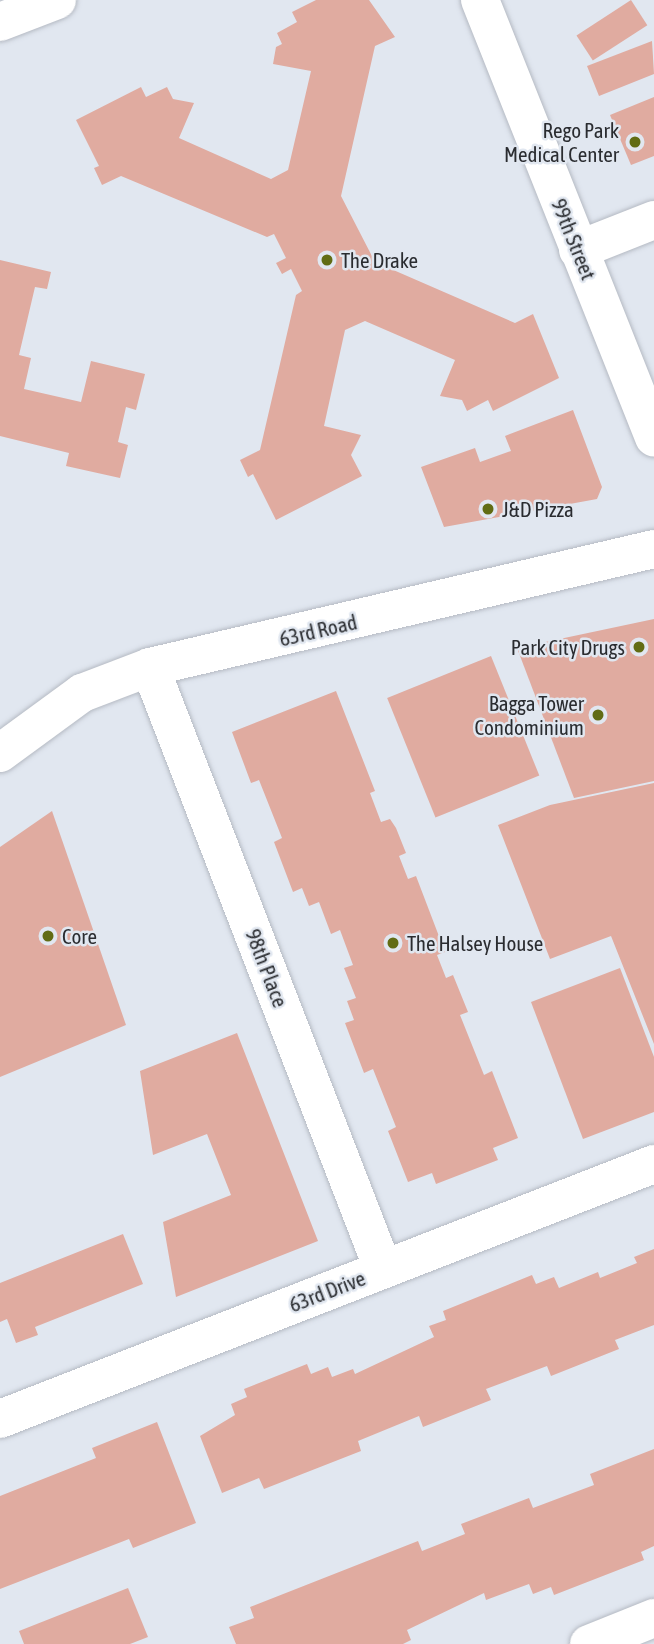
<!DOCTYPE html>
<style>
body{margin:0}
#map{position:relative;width:654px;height:1644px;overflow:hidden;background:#e1e7f0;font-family:"Asap Condensed",sans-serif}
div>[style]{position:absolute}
.building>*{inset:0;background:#e0aba0;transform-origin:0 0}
.roads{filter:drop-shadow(0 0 2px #b5bac3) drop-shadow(0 0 2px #b5bac3)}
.minor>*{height:38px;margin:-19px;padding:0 19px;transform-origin:19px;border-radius:19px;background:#fff}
.dots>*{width:19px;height:19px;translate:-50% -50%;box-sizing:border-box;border:4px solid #e1e7f0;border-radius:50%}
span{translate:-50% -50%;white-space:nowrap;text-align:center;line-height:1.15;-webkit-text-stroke:5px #e1e7f0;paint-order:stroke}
.poi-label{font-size:21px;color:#2a2c30}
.right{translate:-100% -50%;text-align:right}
.left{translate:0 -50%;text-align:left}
.street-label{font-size:21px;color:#2a2c30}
</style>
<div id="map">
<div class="building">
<div style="clip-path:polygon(316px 0,369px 0,395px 37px,375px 46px,341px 196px,375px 262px,515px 323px,533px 314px,559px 378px,493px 411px,488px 400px,467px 411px,462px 400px,440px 396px,455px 360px,365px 321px,345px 330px,324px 426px,361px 435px,351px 455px,362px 476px,276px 520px,253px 474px,248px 477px,240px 460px,260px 450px,296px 295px,302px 291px,291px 269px,282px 274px,276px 263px,286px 258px,274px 234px,267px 237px,121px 176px,102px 185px,94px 168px,99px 166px,76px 120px,141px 87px,146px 97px,167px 87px,173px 99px,194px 103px,179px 138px,271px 179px,288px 170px,311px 71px,273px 64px,276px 47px,282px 44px,277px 33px,297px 22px,292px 12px)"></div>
<div style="left:631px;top:0;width:30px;height:65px;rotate:57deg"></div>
<div style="clip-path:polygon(652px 41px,654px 74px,599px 96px,587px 66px)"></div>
<div style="clip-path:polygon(654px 97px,654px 156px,631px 165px,610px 115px)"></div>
<div style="clip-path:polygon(0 260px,51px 272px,47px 289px,35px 287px,19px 355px,31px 358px,24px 389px,81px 402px,91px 361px,145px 374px,136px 410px,126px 407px,118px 442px,128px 445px,120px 478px,66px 466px,69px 453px,0 436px)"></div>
<div style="clip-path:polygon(573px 410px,602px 487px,597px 499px,444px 527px,421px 467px,475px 448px,480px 462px,511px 451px,505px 436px)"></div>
<div style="clip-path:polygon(654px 619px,654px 781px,574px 798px,517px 648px)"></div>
<div style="left:491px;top:656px;width:129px;height:112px;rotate:68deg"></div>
<div style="clip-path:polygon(336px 691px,375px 791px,370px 793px,381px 822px,390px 819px,396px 828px,406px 853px,399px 856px,408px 879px,416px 876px,445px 952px,437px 955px,446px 978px,453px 975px,468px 1012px,460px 1015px,484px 1075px,492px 1071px,518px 1138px,493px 1148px,498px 1160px,436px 1184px,432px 1173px,408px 1182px,388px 1131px,396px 1127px,373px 1069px,364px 1073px,345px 1023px,354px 1020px,347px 1001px,356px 998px,344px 968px,353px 965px,340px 930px,331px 934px,319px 902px,309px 906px,302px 888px,293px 892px,274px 842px,282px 838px,259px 780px,251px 783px,232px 732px)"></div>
<div style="clip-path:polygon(654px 783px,654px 1044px,611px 936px,550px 959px,498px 825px,550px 805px)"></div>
<div style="clip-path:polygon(52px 811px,126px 1025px,0 1077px,0 847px)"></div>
<div style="clip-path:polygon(620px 968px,654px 1057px,654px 1112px,583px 1139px,531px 1002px)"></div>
<div style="clip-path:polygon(237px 1033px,318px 1241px,176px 1297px,163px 1222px,231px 1195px,207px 1134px,153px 1155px,140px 1071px)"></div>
<div style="clip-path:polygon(123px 1234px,143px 1284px,35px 1327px,38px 1335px,16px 1343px,7px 1319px,0 1322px,0 1283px)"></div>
<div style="clip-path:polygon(654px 1249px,654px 1325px,615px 1340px,619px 1349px,551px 1376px,547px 1366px,486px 1389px,491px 1400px,423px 1427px,419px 1416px,397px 1425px,358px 1441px,361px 1451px,264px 1489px,259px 1478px,222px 1493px,200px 1436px,235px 1415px,231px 1404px,247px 1397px,244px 1389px,307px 1364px,311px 1374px,328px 1367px,332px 1377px,353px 1369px,355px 1374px,434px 1337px,429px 1326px,446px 1320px,443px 1311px,532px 1275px,536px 1284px,554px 1277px,559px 1288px,598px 1272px,600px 1278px,637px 1263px,634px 1257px)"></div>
<div style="clip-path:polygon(157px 1422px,196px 1523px,133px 1548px,129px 1539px,0 1589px,0 1496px,96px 1458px,92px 1448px)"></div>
<div style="clip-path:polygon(654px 1449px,654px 1546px,641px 1552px,644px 1560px,554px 1595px,551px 1587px,533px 1594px,529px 1584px,486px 1600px,484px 1593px,407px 1630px,411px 1640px,403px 1644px,236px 1644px,229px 1627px,254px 1618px,250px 1607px,418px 1541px,422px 1551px,465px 1534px,461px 1524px,529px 1498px,533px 1508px,594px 1485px,590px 1474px)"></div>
<div style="clip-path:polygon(128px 1588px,148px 1637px,130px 1644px,24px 1644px,19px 1631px)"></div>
</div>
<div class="roads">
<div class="minor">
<div style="left:480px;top:0;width:471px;rotate:68.3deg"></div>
<div style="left:0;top:22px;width:61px;rotate:-21.1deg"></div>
<div style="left:578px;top:250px;width:82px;rotate:-21.5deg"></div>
<div style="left:150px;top:667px;width:646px;rotate:68.84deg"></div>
<div style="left:0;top:753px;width:102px;rotate:-36.2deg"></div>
<div style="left:82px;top:693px;width:73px;rotate:-20.9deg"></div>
<div style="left:150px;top:667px;width:518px;rotate:-13.18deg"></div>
<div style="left:0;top:1419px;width:702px;rotate:-21.3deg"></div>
<div style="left:589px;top:1644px;width:70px;rotate:-21.8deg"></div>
</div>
</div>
<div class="dots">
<div style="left:635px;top:142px;background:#616c14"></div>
<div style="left:327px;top:260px;background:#616c14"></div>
<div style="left:488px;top:509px;background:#616c14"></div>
<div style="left:639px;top:647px;background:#616c14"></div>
<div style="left:598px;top:715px;background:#616c14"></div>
<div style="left:48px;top:936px;background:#616c14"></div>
<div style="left:393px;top:943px;background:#616c14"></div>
</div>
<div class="poi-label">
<span class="right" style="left:619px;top:142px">Rego Park<br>Medical Center</span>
<span class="left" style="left:341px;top:260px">The Drake</span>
<span class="left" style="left:502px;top:509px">J&amp;D Pizza</span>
<span class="right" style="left:625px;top:647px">Park City Drugs</span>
<span class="right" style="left:584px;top:715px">Bagga Tower<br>Condominium</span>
<span class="left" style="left:62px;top:936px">Core</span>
<span class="left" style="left:407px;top:943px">The Halsey House</span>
</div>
<div class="street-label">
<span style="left:574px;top:239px;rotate:68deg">99th Street</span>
<span style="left:318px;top:630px;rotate:-13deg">63rd Road</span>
<span style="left:267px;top:968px;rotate:69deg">98th Place</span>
<span style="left:327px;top:1291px;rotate:-21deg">63rd Drive</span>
</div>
</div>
